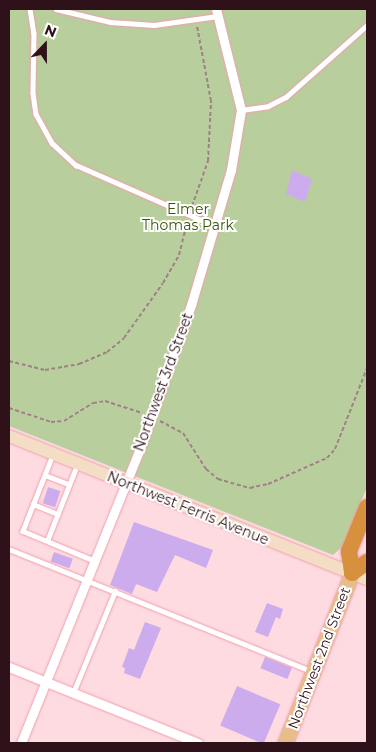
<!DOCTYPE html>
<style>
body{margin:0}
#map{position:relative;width:376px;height:752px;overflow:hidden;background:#fddbe0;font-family:Montserrat,sans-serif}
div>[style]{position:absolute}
.green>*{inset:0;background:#b8cf9d}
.building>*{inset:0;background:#cdaced;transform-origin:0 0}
.path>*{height:2px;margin-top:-1px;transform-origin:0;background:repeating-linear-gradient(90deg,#a08086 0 4px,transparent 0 6.5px)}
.roads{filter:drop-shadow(0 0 1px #f0a0af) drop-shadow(0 0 1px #f0a0af)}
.lane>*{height:4.5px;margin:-2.25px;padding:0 2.25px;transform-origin:2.25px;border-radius:2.25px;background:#fff}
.street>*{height:9px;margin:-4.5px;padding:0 4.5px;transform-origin:4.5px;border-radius:4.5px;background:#fff}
.secondary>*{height:12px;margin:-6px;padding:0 6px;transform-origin:6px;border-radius:6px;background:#f3dec5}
.primary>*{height:15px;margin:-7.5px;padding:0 7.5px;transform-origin:7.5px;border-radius:7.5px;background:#e7bd8b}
.highway>*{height:16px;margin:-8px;padding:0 8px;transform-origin:8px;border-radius:8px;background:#d7913e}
span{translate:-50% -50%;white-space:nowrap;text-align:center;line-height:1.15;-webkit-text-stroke:4px #fff;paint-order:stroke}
.park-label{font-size:14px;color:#3a5407}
.street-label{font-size:14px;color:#2f1219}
.frame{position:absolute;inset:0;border:10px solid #2f1219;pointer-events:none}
.north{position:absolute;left:20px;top:20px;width:50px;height:50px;-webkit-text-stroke:4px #fff;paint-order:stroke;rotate:22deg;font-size:14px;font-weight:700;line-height:20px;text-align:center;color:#2f1219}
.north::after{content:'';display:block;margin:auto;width:18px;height:22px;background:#2f1219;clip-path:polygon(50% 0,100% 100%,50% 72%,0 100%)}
</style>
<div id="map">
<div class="green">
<div style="clip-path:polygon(9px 9px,367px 9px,367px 487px,343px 546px,333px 555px,9px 426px)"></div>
</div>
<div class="building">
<div style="clip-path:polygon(292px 170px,312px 179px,305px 202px,286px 194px)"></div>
<div style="left:48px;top:487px;width:13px;height:17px;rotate:18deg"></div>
<div style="clip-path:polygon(134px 522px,213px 550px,206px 568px,175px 555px,157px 592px,136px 584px,132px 594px,110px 585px)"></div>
<div style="left:54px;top:552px;width:20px;height:10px;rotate:20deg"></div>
<div style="clip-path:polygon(267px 603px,283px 609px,280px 619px,276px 617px,268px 637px,255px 632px)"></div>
<div style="clip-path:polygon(145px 622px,161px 628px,140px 679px,124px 673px,125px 668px,122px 667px,129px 648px,134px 650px)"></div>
<div style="left:265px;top:657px;width:29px;height:12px;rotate:22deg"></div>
<div style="left:237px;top:686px;width:47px;height:43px;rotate:23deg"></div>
</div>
<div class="path">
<div style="left:192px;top:206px;width:48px;rotate:-70.4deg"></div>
<div style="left:208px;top:161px;width:60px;rotate:-87.1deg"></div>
<div style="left:211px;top:101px;width:76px;rotate:-100.6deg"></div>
<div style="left:9px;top:361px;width:37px;rotate:14deg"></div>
<div style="left:45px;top:370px;width:35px;rotate:-10deg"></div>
<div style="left:79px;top:364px;width:30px;rotate:-23deg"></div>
<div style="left:107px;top:352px;width:22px;rotate:-39deg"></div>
<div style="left:124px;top:338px;width:67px;rotate:-54.7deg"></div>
<div style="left:163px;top:283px;width:32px;rotate:-60deg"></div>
<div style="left:179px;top:255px;width:33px;rotate:-76deg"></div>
<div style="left:9px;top:408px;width:44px;rotate:18.4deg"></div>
<div style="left:51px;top:422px;width:13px;rotate:-4deg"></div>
<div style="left:64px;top:421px;width:34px;rotate:-32deg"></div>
<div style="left:93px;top:403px;width:12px;rotate:-9deg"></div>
<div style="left:105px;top:401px;width:39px;rotate:18deg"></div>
<div style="left:160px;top:421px;width:26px;rotate:28deg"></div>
<div style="left:183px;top:433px;width:43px;rotate:57.4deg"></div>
<div style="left:206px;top:469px;width:16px;rotate:40deg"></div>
<div style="left:218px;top:479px;width:33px;rotate:16deg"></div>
<div style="left:250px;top:488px;width:18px;rotate:-13deg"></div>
<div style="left:268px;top:484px;width:64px;rotate:-23.8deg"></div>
<div style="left:327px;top:458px;width:12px;rotate:-48deg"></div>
<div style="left:335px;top:449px;width:87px;rotate:-68.4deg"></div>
</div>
<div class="roads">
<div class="lane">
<div style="left:30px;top:9px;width:24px;rotate:81deg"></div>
<div style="left:34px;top:33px;width:60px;rotate:91deg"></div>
<div style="left:33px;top:93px;width:21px;rotate:82deg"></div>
<div style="left:36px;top:114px;width:33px;rotate:61deg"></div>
<div style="left:52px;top:143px;width:33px;rotate:43deg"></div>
<div style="left:76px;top:165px;width:152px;rotate:23.7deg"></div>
<div style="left:56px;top:9px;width:56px;rotate:13.5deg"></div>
<div style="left:110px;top:22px;width:44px;rotate:3.9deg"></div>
<div style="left:154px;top:25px;width:64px;rotate:-8.1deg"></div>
<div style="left:241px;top:110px;width:27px;rotate:-8deg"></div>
<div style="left:268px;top:106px;width:20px;rotate:-27deg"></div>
<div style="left:286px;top:97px;width:108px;rotate:-41.6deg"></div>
<div style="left:53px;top:455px;width:82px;rotate:111.5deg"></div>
<div style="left:23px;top:531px;width:78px;rotate:22.6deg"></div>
<div style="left:45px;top:475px;width:26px;rotate:21deg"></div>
<div style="left:33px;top:504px;width:27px;rotate:22deg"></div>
<div style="left:47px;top:541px;width:82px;rotate:-68.5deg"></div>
<div style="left:9px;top:549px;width:326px;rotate:22deg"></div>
<div style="left:73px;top:693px;width:110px;rotate:-67.6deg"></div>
</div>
<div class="street">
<div style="left:9px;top:667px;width:204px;rotate:21.9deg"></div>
<div style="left:21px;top:743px;width:315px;rotate:-68deg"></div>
<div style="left:139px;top:451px;width:155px;rotate:-70.4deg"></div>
<div style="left:191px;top:305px;width:141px;rotate:-73.5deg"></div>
<div style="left:231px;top:170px;width:61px;rotate:-80.5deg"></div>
<div style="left:241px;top:110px;width:104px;rotate:-103.9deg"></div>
</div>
<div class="secondary">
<div style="left:9px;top:436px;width:386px;rotate:21.8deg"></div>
</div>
<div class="primary">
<div style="left:285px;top:743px;width:183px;rotate:-68.5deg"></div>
</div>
<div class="highway">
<div style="left:367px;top:507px;width:48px;rotate:112.2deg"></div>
<div style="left:349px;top:551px;width:22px;rotate:82deg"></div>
<div style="left:352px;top:573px;width:19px;rotate:-36deg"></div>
</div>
</div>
<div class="park-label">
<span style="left:188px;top:217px">Elmer<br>Thomas Park</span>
</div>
<div class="street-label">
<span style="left:163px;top:382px;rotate:-70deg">Northwest 3rd Street</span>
<span style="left:188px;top:508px;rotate:22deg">Northwest Ferris Avenue</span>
<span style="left:319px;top:658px;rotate:-69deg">Northwest 2nd Street</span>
</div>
<div class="frame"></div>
<div class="north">N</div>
</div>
